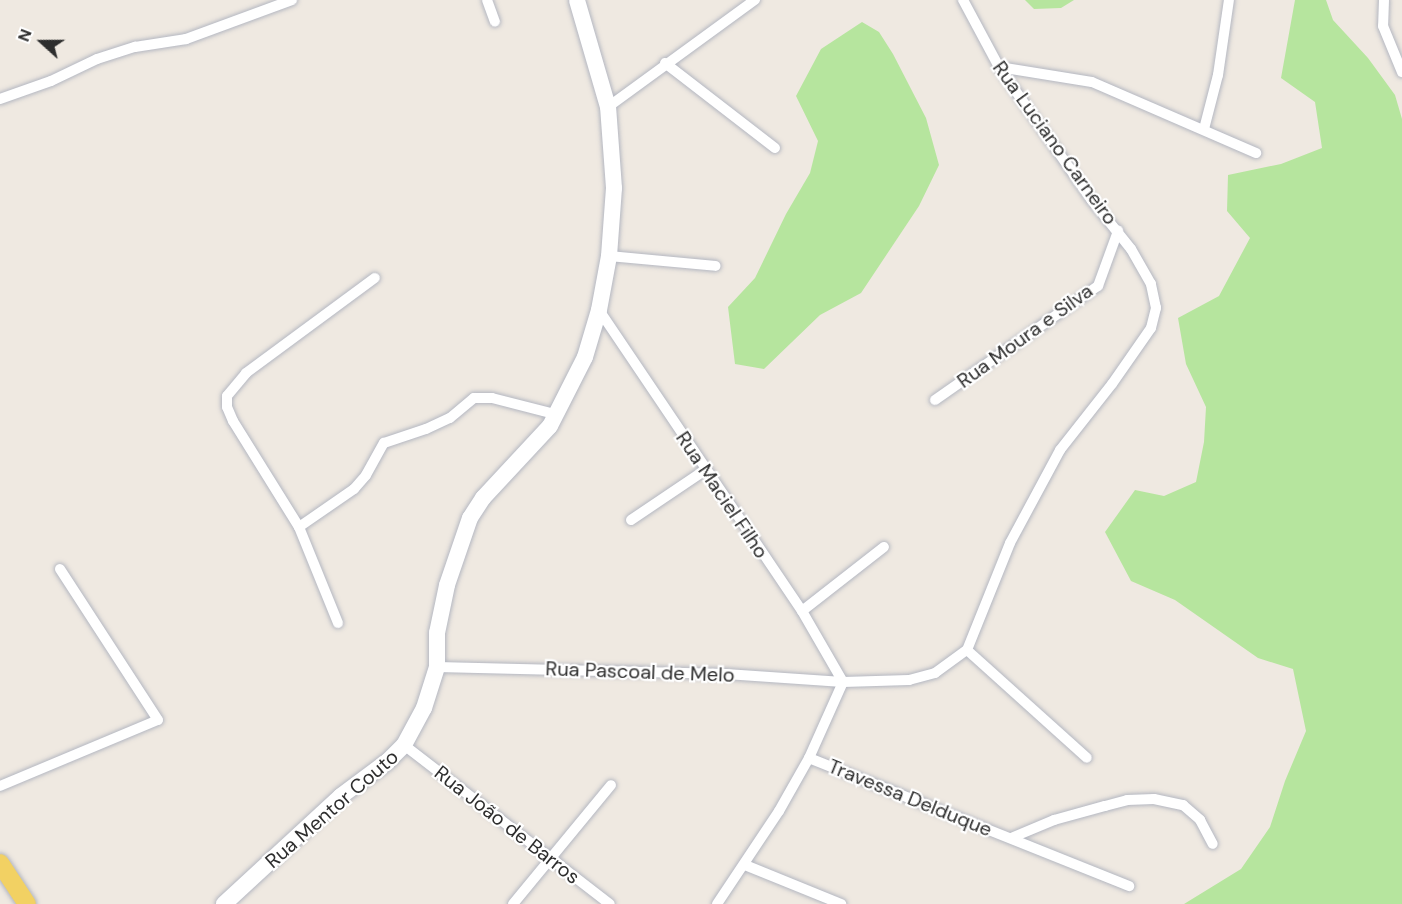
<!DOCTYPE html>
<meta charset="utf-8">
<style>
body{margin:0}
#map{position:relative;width:1402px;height:904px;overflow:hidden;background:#efe9e1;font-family:"DM Sans",sans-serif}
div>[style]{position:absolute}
.green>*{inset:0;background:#b6e59e}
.roads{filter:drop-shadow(0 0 2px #b4b7c1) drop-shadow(0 0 2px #b4b7c1)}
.street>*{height:10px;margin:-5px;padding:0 5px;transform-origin:5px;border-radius:5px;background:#fff}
.secondary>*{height:16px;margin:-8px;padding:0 8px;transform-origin:8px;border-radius:8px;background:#fff}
.primary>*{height:18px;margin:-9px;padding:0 9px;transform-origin:9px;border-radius:9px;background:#f2d163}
span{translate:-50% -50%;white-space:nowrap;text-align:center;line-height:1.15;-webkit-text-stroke:4.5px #fff;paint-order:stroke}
.street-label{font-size:20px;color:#2e2e2e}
.north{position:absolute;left:12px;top:12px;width:60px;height:60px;-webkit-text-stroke:4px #fff;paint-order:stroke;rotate:291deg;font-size:16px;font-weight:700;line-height:24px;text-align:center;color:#2e2e2e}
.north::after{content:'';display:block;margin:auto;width:21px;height:27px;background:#2e2e2e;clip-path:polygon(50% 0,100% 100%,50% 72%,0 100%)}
</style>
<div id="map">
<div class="green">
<div style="clip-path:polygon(1025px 0,1074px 0,1061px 8px,1034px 9px)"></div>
<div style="clip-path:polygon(1295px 0,1326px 0,1333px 20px,1368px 58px,1395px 95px,1402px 119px,1402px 904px,1184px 904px,1241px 869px,1270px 827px,1285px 781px,1306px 731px,1293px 669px,1258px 658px,1175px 600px,1131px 581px,1105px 532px,1135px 490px,1164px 496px,1196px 482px,1204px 442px,1206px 407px,1186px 364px,1178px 318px,1219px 296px,1250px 238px,1227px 211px,1228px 175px,1281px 164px,1322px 148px,1315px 102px,1281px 78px)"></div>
<div style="clip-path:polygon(862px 22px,879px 32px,893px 54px,926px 118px,939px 165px,919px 206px,861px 293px,820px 315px,764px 369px,735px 364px,728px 307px,755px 278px,786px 214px,810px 173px,818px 141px,796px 96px,821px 49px)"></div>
</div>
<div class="roads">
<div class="street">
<div style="left:487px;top:0;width:23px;rotate:70deg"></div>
<div style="left:1384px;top:0;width:26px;rotate:92deg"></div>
<div style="left:1383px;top:26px;width:50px;rotate:67.6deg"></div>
<div style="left:665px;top:63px;width:139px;rotate:37.7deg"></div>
<div style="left:999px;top:67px;width:94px;rotate:9.2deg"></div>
<div style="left:1092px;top:82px;width:179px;rotate:23.4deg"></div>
<div style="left:0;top:99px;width:54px;rotate:-19.4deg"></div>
<div style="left:51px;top:81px;width:51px;rotate:-25.6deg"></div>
<div style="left:97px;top:59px;width:40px;rotate:-18deg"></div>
<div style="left:135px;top:47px;width:52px;rotate:-8.9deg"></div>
<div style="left:186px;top:39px;width:113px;rotate:-20.2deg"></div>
<div style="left:608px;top:107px;width:182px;rotate:-36.1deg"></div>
<div style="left:1204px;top:129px;width:56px;rotate:-75.5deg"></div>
<div style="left:1218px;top:75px;width:76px;rotate:-81.7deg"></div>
<div style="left:609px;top:256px;width:107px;rotate:5.3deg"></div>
<div style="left:599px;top:310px;width:363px;rotate:56deg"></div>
<div style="left:802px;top:611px;width:82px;rotate:60deg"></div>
<div style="left:935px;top:400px;width:199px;rotate:-35deg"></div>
<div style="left:1098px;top:286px;width:59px;rotate:-70deg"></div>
<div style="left:631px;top:520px;width:89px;rotate:-34deg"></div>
<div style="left:299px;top:527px;width:67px;rotate:-34.6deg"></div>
<div style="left:354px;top:489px;width:18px;rotate:-49deg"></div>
<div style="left:366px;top:475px;width:37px;rotate:-61deg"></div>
<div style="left:384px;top:443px;width:44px;rotate:-18.4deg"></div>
<div style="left:426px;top:429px;width:26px;rotate:-25deg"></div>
<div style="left:450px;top:418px;width:31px;rotate:-40deg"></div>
<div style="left:474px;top:398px;width:18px"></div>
<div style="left:492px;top:398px;width:65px;rotate:14.3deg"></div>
<div style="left:802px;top:611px;width:104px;rotate:-38deg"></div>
<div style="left:338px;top:623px;width:104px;rotate:-112.1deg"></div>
<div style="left:299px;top:527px;width:125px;rotate:-121.9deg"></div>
<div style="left:233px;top:421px;width:15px;rotate:-113deg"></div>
<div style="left:227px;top:407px;width:11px;rotate:-90deg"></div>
<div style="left:227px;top:396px;width:30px;rotate:-50deg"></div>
<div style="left:246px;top:373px;width:160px;rotate:-36.4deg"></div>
<div style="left:967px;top:650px;width:161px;rotate:42deg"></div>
<div style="left:437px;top:667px;width:289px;rotate:1.4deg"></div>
<div style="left:726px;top:674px;width:117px;rotate:3.9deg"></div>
<div style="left:404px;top:745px;width:260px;rotate:37.7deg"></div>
<div style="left:809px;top:758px;width:345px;rotate:21.8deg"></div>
<div style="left:0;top:786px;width:171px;rotate:-22.7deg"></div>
<div style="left:158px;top:720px;width:180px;rotate:-123deg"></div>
<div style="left:1011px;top:838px;width:47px;rotate:-22.7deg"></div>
<div style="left:1054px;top:820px;width:53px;rotate:-15.4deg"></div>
<div style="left:1105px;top:806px;width:23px;rotate:-15deg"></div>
<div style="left:1127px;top:800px;width:27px;rotate:-2deg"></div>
<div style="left:1154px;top:799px;width:30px;rotate:12deg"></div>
<div style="left:1183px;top:805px;width:23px;rotate:41deg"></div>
<div style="left:1200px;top:820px;width:27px;rotate:62deg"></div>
<div style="left:745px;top:865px;width:104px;rotate:22.1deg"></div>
<div style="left:513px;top:904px;width:154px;rotate:-50.5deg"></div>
<div style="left:717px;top:904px;width:112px;rotate:-56.3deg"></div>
<div style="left:779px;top:811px;width:61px;rotate:-60.5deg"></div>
<div style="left:809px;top:758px;width:83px;rotate:-65.9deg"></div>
<div style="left:843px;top:682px;width:66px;rotate:-1.7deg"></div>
<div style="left:909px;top:680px;width:27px;rotate:-15deg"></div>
<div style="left:935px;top:673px;width:39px;rotate:-36deg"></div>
<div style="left:967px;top:650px;width:115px;rotate:-68.1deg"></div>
<div style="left:1010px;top:543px;width:106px;rotate:-61.7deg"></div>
<div style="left:1060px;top:450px;width:84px;rotate:-51.8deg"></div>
<div style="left:1112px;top:384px;width:68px;rotate:-55.1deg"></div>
<div style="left:1151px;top:328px;width:21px;rotate:-76deg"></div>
<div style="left:1156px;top:308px;width:25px;rotate:-102deg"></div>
<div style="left:1151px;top:284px;width:40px;rotate:-119.7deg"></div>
<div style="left:1131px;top:249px;width:64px;rotate:-128.7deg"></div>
<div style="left:1091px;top:199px;width:161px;rotate:-124.9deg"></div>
<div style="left:999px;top:67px;width:76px;rotate:-118.2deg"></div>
</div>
<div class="secondary">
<div style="left:224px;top:904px;width:159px;rotate:-42.7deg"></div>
<div style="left:341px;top:796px;width:59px;rotate:-36.7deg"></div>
<div style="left:388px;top:761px;width:23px;rotate:-45deg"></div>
<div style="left:404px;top:745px;width:42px;rotate:-61.6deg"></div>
<div style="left:424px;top:708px;width:43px;rotate:-72.4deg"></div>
<div style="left:437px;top:667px;width:34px;rotate:-90deg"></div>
<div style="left:437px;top:633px;width:49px;rotate:-78.2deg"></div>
<div style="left:447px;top:585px;width:71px;rotate:-71.1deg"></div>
<div style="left:470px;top:518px;width:24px;rotate:-57deg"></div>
<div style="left:483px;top:498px;width:98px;rotate:-47.1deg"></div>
<div style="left:550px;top:426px;width:77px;rotate:-63.1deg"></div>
<div style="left:585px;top:357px;width:49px;rotate:-73.4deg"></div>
<div style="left:599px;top:310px;width:55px;rotate:-79.5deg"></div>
<div style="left:609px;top:256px;width:68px;rotate:-85.8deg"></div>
<div style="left:614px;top:188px;width:81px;rotate:-94.2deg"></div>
<div style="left:608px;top:107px;width:111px;rotate:-106.2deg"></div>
</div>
<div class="primary">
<div style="left:0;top:863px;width:49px;rotate:56.6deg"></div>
</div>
</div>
<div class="street-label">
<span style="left:1055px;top:143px;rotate:54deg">Rua Luciano Carneiro</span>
<span style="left:1025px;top:336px;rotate:-36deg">Rua Moura e Silva</span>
<span style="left:722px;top:495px;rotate:56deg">Rua Maciel Filho</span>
<span style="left:640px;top:672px;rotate:2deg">Rua Pascoal de Melo</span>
<span style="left:910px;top:798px;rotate:22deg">Travessa Delduque</span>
<span style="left:332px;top:809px;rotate:-41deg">Rua Mentor Couto</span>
<span style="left:507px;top:825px;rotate:38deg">Rua João de Barros</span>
</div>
<div class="north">N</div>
</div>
